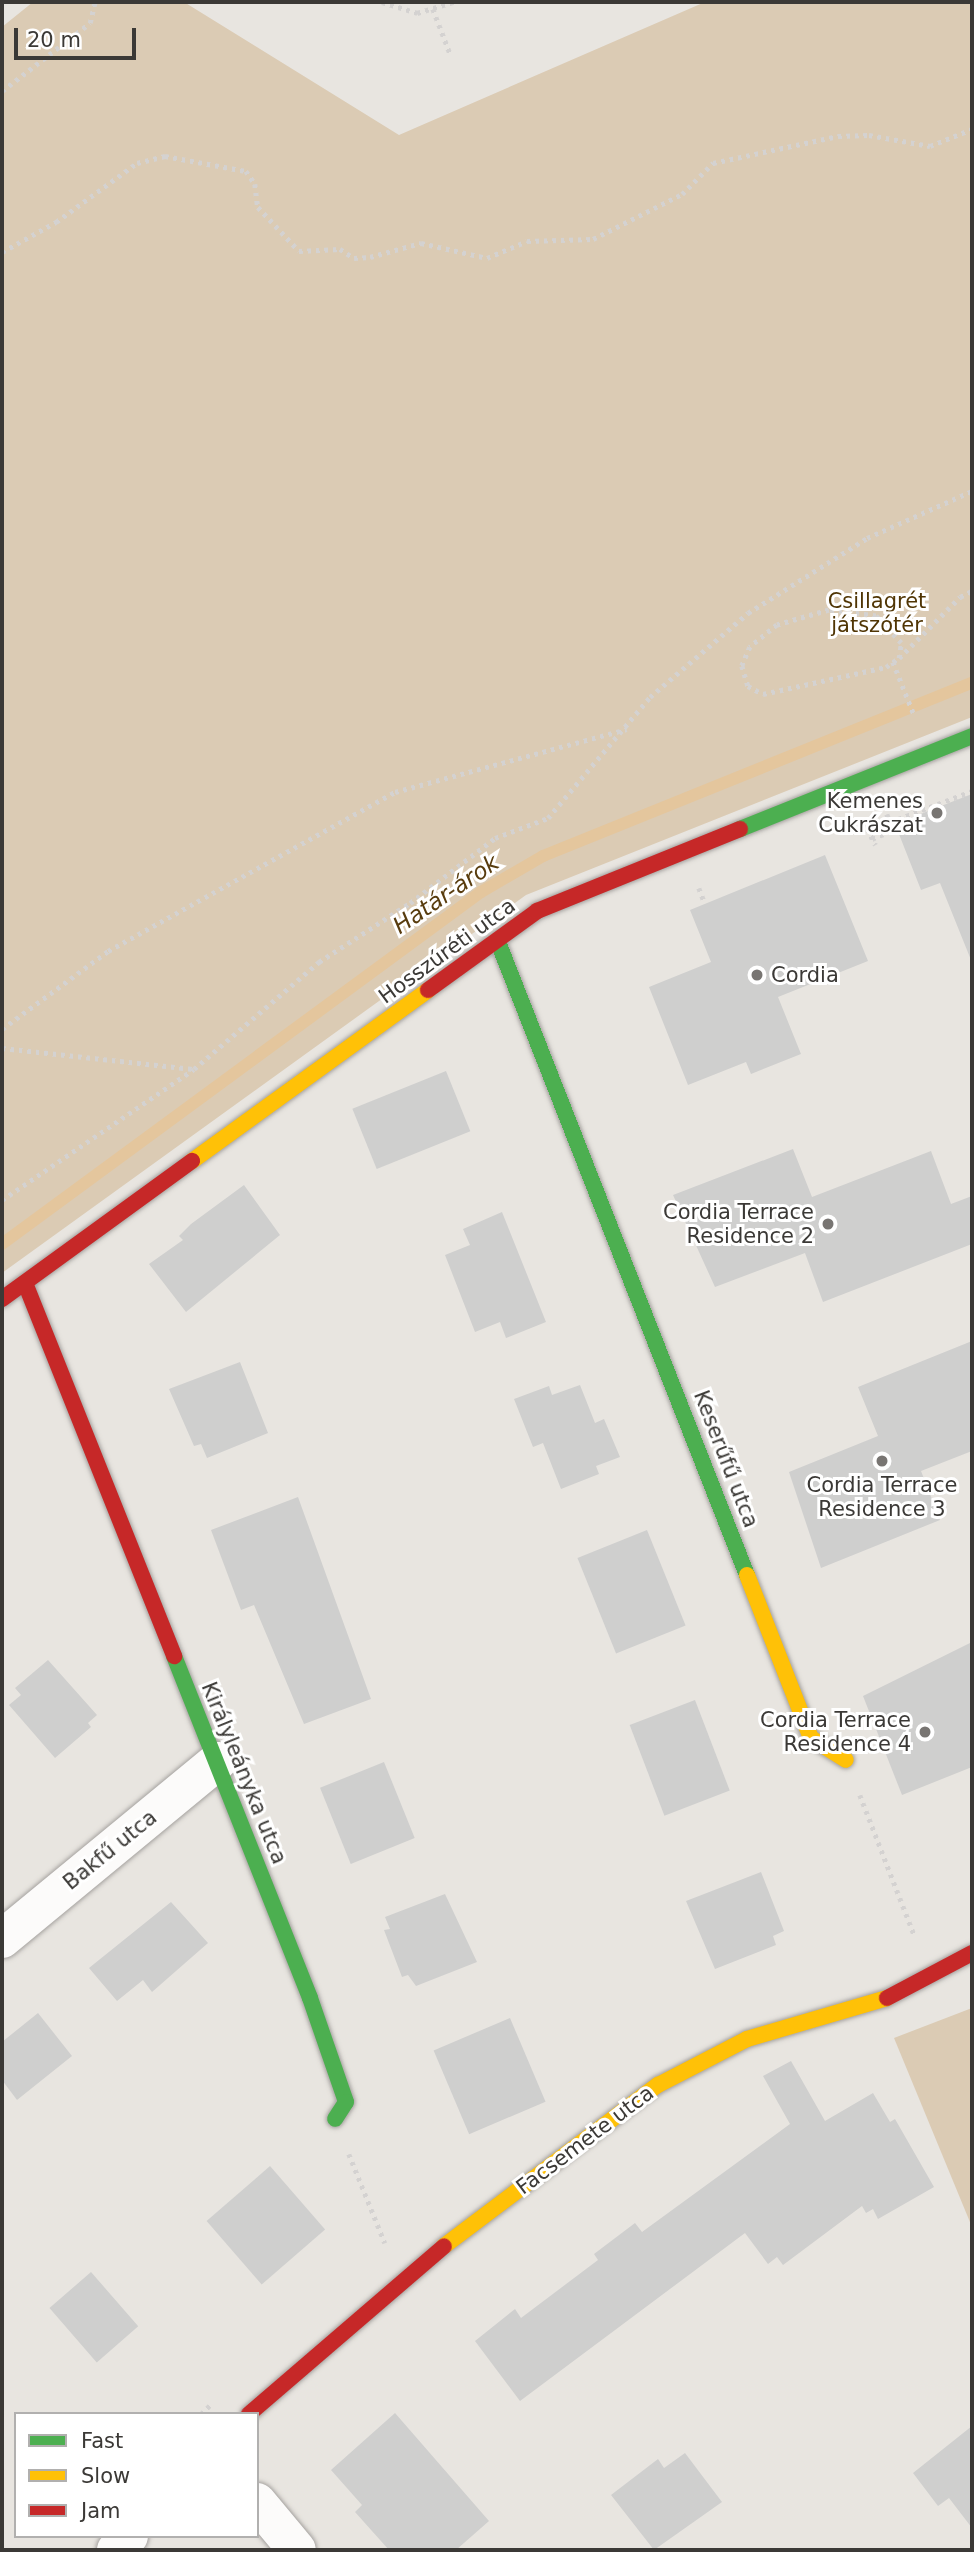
<!DOCTYPE html>
<meta charset="utf-8">
<style>
body{margin:0}
#map{position:relative;width:974px;height:2552px;overflow:hidden;background:#e8e5e0;font-family:"DejaVu Sans",sans-serif}
div>[style]{position:absolute}
.green>*{inset:0;background:#dbcbb4}
.stream>*{height:12px;margin:-6px;padding:0 6px;transform-origin:6px;border-radius:6px;background:#e4c69d}
.building>*{inset:0;background:#cfcfce;transform-origin:0 0}
.path>*{height:4.5px;margin-top:-2.25px;transform-origin:0;background:repeating-linear-gradient(90deg,#d4d2d1 0 3.5px,transparent 0 8.5px)}
.roads{filter:drop-shadow(0 0 2px #a5a29f) drop-shadow(0 0 2px #a5a29f)}
.street>*{height:38px;margin:-19px;padding:0 19px;transform-origin:19px;border-radius:19px;background:#fcfbfa}
.fast>*{height:16px;margin:-8px;padding:0 8px;transform-origin:8px;border-radius:8px;background:#4caf50}
.slow>*{height:16px;margin:-8px;padding:0 8px;transform-origin:8px;border-radius:8px;background:#ffc107}
.jam>*{height:16px;margin:-8px;padding:0 8px;transform-origin:8px;border-radius:8px;background:#c62828}
.dots>*{width:19px;height:19px;translate:-50% -50%;box-sizing:border-box;border:4px solid #fff;border-radius:50%}
span{translate:-50% -50%;white-space:nowrap;text-align:center;line-height:1.15;-webkit-text-stroke:6px #fff;paint-order:stroke}
.park-label{font-size:21px;color:#503504}
.poi-label{font-size:21px;color:#3b3936}
.right{translate:-100% -50%;text-align:right}
.left{translate:0 -50%;text-align:left}
.street-label{font-size:21px;color:#3b3936}
.water-label{font-size:23px;color:#583c0e;font-style:italic}
.frame{position:absolute;inset:0;border:4px solid #3b3936;pointer-events:none}
.legend{position:absolute;left:14px;top:2412px;width:245px;height:126px;box-sizing:border-box;background:#fff;border:2px solid #b1b0af;margin:0;padding:9px 12px;list-style:none;font-size:21px;color:#3b3936}
.legend li{display:flex;align-items:center;gap:14px;height:35px}
.legend b{width:35px;border:2px solid #b1b0af}
.scale{position:absolute;left:14px;top:28px;width:122px;height:32px;box-sizing:border-box;border:4px solid #3b3936;border-top:0;padding-left:9px;font-size:21px;line-height:24px;white-space:nowrap;color:#3b3936;-webkit-text-stroke:5px #fff;paint-order:stroke}
</style>
<div id="map">
<div class="green">
<div style="clip-path:polygon(33px 2px,184px 2px,399px 135px,705px 2px,972px 2px,972px 717px,526px 895px,2px 1273px,2px 27px)"></div>
<div style="clip-path:polygon(972px 2008px,972px 2227px,894px 2038px)"></div>
</div>
<div class="stream">
<div style="left:2px;top:1244px;width:594px;rotate:-36.31deg"></div>
<div style="left:481px;top:892px;width:72px;rotate:-30.1deg"></div>
<div style="left:543px;top:856px;width:463px;rotate:-22deg"></div>
</div>
<div class="building">
<div style="clip-path:polygon(972px 794px,972px 960px,971px 960px,940px 883px,921px 890px,895px 824px)"></div>
<div style="clip-path:polygon(825px 855px,868px 961px,778px 997px,801px 1054px,751px 1074px,746px 1062px,688px 1085px,649px 987px,711px 962px,690px 910px)"></div>
<div style="left:446px;top:1071px;width:65px;height:101px;rotate:68deg"></div>
<div style="clip-path:polygon(793px 1149px,812px 1197px,931px 1151px,951px 1204px,972px 1196px,972px 1244px,823px 1302px,805px 1253px,715px 1287px,673px 1195px)"></div>
<div style="clip-path:polygon(244px 1185px,280px 1235px,186px 1312px,149px 1264px,183px 1240px,179px 1236px,191px 1224px)"></div>
<div style="clip-path:polygon(502px 1212px,546px 1322px,506px 1338px,500px 1322px,475px 1332px,445px 1255px,470px 1245px,463px 1229px)"></div>
<div style="clip-path:polygon(972px 1341px,972px 1451px,921px 1471px,940px 1520px,821px 1568px,789px 1472px,878px 1436px,858px 1387px)"></div>
<div style="clip-path:polygon(240px 1362px,268px 1433px,207px 1458px,201px 1444px,194px 1446px,169px 1389px)"></div>
<div style="clip-path:polygon(580px 1385px,595px 1423px,604px 1419px,620px 1457px,596px 1466px,599px 1474px,561px 1489px,543px 1443px,533px 1447px,514px 1399px,549px 1386px,552px 1395px)"></div>
<div style="clip-path:polygon(298px 1497px,371px 1699px,304px 1724px,254px 1605px,241px 1610px,211px 1530px)"></div>
<div style="left:647px;top:1530px;width:103px;height:75px;rotate:68deg"></div>
<div style="clip-path:polygon(972px 1642px,972px 1767px,902px 1795px,863px 1696px)"></div>
<div style="clip-path:polygon(48px 1660px,97px 1715px,88px 1723px,91px 1727px,55px 1758px,9px 1705px,21px 1695px,15px 1688px)"></div>
<div style="left:695px;top:1700px;width:97px;height:70px;rotate:69deg"></div>
<div style="left:384px;top:1762px;width:82px;height:69px;rotate:68deg"></div>
<div style="clip-path:polygon(761px 1872px,784px 1931px,773px 1936px,776px 1945px,715px 1969px,686px 1901px)"></div>
<div style="clip-path:polygon(445px 1894px,477px 1962px,416px 1986px,408px 1975px,402px 1977px,384px 1930px,390px 1929px,385px 1917px)"></div>
<div style="clip-path:polygon(171px 1902px,208px 1943px,152px 1992px,143px 1980px,117px 2001px,89px 1968px)"></div>
<div style="clip-path:polygon(38px 2013px,72px 2056px,17px 2100px,2px 2080px,2px 2042px)"></div>
<div style="left:510px;top:2018px;width:91px;height:83px;rotate:67deg"></div>
<div style="clip-path:polygon(791px 2061px,825px 2121px,873px 2093px,890px 2122px,895px 2119px,934px 2187px,878px 2219px,873px 2209px,866px 2213px,862px 2206px,783px 2265px,777px 2257px,768px 2264px,745px 2233px,520px 2401px,475px 2341px,515px 2309px,521px 2318px,598px 2260px,594px 2254px,635px 2223px,642px 2232px,790px 2124px,763px 2076px)"></div>
<div style="left:270px;top:2166px;width:84px;height:84px;rotate:49deg"></div>
<div style="left:91px;top:2272px;width:72px;height:55px;rotate:49deg"></div>
<div style="clip-path:polygon(395px 2413px,489px 2521px,456px 2550px,389px 2550px,355px 2512px,362px 2505px,331px 2470px)"></div>
<div style="clip-path:polygon(972px 2426px,972px 2528px,949px 2498px,938px 2506px,913px 2473px)"></div>
<div style="clip-path:polygon(685px 2453px,722px 2502px,654px 2550px,611px 2495px,658px 2459px,664px 2468px)"></div>
</div>
<div class="path">
<div style="left:382px;top:2px;width:37px;rotate:17deg"></div>
<div style="left:417px;top:13px;width:39px;rotate:-17deg"></div>
<div style="left:433px;top:9px;width:50px;rotate:69deg"></div>
<div style="left:2px;top:91px;width:111px;rotate:-37.7deg"></div>
<div style="left:90px;top:23px;width:22px;rotate:-77deg"></div>
<div style="left:2px;top:252px;width:62px;rotate:-29.1deg"></div>
<div style="left:56px;top:222px;width:100px;rotate:-36.1deg"></div>
<div style="left:137px;top:163px;width:29px;rotate:-14deg"></div>
<div style="left:165px;top:156px;width:82px;rotate:10.5deg"></div>
<div style="left:246px;top:171px;width:16px;rotate:55deg"></div>
<div style="left:255px;top:184px;width:23px;rotate:83deg"></div>
<div style="left:258px;top:207px;width:60px;rotate:47deg"></div>
<div style="left:299px;top:251px;width:41px;rotate:-2.8deg"></div>
<div style="left:340px;top:249px;width:17px;rotate:33deg"></div>
<div style="left:354px;top:258px;width:16px;rotate:-4deg"></div>
<div style="left:370px;top:257px;width:53px;rotate:-15.4deg"></div>
<div style="left:421px;top:243px;width:68px;rotate:12.8deg"></div>
<div style="left:487px;top:258px;width:43px;rotate:-23deg"></div>
<div style="left:527px;top:241px;width:66px;rotate:-1.7deg"></div>
<div style="left:593px;top:239px;width:100px;rotate:-26.8deg"></div>
<div style="left:682px;top:194px;width:44px;rotate:-45deg"></div>
<div style="left:713px;top:163px;width:128px;rotate:-12.2deg"></div>
<div style="left:838px;top:136px;width:31px;rotate:-2deg"></div>
<div style="left:869px;top:135px;width:62px;rotate:10.2deg"></div>
<div style="left:930px;top:146px;width:45px;rotate:-22deg"></div>
<div style="left:899px;top:658px;width:15px;rotate:-82deg"></div>
<div style="left:901px;top:643px;width:37px;rotate:-133deg"></div>
<div style="left:876px;top:616px;width:47px;rotate:-172.7deg"></div>
<div style="left:829px;top:610px;width:54px;rotate:163.9deg"></div>
<div style="left:777px;top:625px;width:35px;rotate:141deg"></div>
<div style="left:750px;top:647px;width:21px;rotate:113deg"></div>
<div style="left:742px;top:666px;width:21px;rotate:73deg"></div>
<div style="left:748px;top:686px;width:17px;rotate:28deg"></div>
<div style="left:763px;top:694px;width:126px;rotate:-12.4deg"></div>
<div style="left:886px;top:667px;width:16px;rotate:-35deg"></div>
<div style="left:899px;top:658px;width:86px;rotate:-45deg"></div>
<div style="left:960px;top:597px;width:13px;rotate:-27deg"></div>
<div style="left:893px;top:662px;width:59px;rotate:68.2deg"></div>
<div style="left:887px;top:814px;width:9px;rotate:69deg"></div>
<div style="left:890px;top:822px;width:88px;rotate:-20.7deg"></div>
<div style="left:863px;top:821px;width:27px;rotate:62deg"></div>
<div style="left:872px;top:839px;width:23px;rotate:-23deg"></div>
<div style="left:893px;top:830px;width:9px;rotate:-111deg"></div>
<div style="left:699px;top:888px;width:17px;rotate:69deg"></div>
<div style="left:2px;top:1029px;width:132px;rotate:-36.3deg"></div>
<div style="left:108px;top:951px;width:328px;rotate:-29deg"></div>
<div style="left:395px;top:792px;width:240px;rotate:-15.2deg"></div>
<div style="left:2px;top:1048px;width:192px;rotate:6.3deg"></div>
<div style="left:2px;top:1200px;width:232px;rotate:-34.3deg"></div>
<div style="left:194px;top:1069px;width:165px;rotate:-40.6deg"></div>
<div style="left:319px;top:962px;width:108px;rotate:-33deg"></div>
<div style="left:410px;top:903px;width:107px;rotate:-37.4deg"></div>
<div style="left:495px;top:838px;width:57px;rotate:-20.7deg"></div>
<div style="left:548px;top:818px;width:158px;rotate:-49.9deg"></div>
<div style="left:650px;top:697px;width:129px;rotate:-40.6deg"></div>
<div style="left:748px;top:613px;width:141px;rotate:-32.2deg"></div>
<div style="left:867px;top:538px;width:115px;rotate:-24.1deg"></div>
<div style="left:860px;top:1795px;width:152px;rotate:68.8deg"></div>
<div style="left:349px;top:2154px;width:96px;rotate:68deg"></div>
<div style="left:201px;top:2414px;width:13px;rotate:-45deg"></div>
</div>
<div class="roads">
<div class="street">
<div style="left:2px;top:1939px;width:280px;rotate:-39.5deg"></div>
<div style="left:257px;top:2502px;width:62px;rotate:50.2deg"></div>
<div style="left:116px;top:2550px;width:19px;rotate:-47deg"></div>
</div>
<div class="fast">
<div style="left:740px;top:829px;width:250px;rotate:-21.8deg"></div>
<div style="left:498px;top:942px;width:680px;rotate:68.53deg"></div>
<div style="left:174px;top:1656px;width:368px;rotate:68.3deg"></div>
<div style="left:310px;top:1998px;width:110px;rotate:70.9deg"></div>
<div style="left:346px;top:2102px;width:20px;rotate:123deg"></div>
</div>
<div class="slow">
<div style="left:192px;top:1161px;width:291px;rotate:-35.9deg"></div>
<div style="left:747px;top:1575px;width:175px;rotate:68.6deg"></div>
<div style="left:811px;top:1738px;width:41px;rotate:32.2deg"></div>
<div style="left:444px;top:2246px;width:268px;rotate:-37deg"></div>
<div style="left:658px;top:2085px;width:100px;rotate:-27.3deg"></div>
<div style="left:747px;top:2039px;width:146px;rotate:-16.3deg"></div>
</div>
<div class="jam">
<div style="left:428px;top:990px;width:135px;rotate:-35.9deg"></div>
<div style="left:537px;top:911px;width:219px;rotate:-22deg"></div>
<div style="left:25px;top:1283px;width:402px;rotate:68.2deg"></div>
<div style="left:2px;top:1299px;width:235px;rotate:-36deg"></div>
<div style="left:887px;top:1998px;width:96px;rotate:-27.9deg"></div>
<div style="left:249px;top:2414px;width:257px;rotate:-40.7deg"></div>
</div>
</div>
<div class="dots">
<div style="left:937px;top:813px;background:#787572"></div>
<div style="left:757px;top:975px;background:#787572"></div>
<div style="left:828px;top:1224px;background:#787572"></div>
<div style="left:882px;top:1461px;background:#787572"></div>
<div style="left:925px;top:1732px;background:#787572"></div>
</div>
<div class="park-label">
<span style="left:877px;top:613px">Csillagrét<br>játszótér</span>
</div>
<div class="poi-label">
<span class="right" style="left:923px;top:813px">Kemenes<br>Cukrászat</span>
<span class="left" style="left:771px;top:975px">Cordia</span>
<span class="right" style="left:814px;top:1224px">Cordia Terrace<br>Residence 2</span>
<span style="left:882px;top:1497px">Cordia Terrace<br>Residence 3</span>
<span class="right" style="left:911px;top:1732px">Cordia Terrace<br>Residence 4</span>
</div>
<div class="street-label">
<span style="left:447px;top:951px;rotate:-36deg">Hosszúréti utca</span>
<span style="left:726px;top:1459px;rotate:69deg">Keserűfű utca</span>
<span style="left:244px;top:1773px;rotate:68deg">Királyleányka utca</span>
<span style="left:110px;top:1850px;rotate:-39deg">Bakfű utca</span>
<span style="left:585px;top:2140px;rotate:-37deg">Facsemete utca</span>
</div>
<div class="water-label">
<span style="left:446px;top:894px;rotate:-34deg">Határ-árok</span>
</div>
<div class="frame"></div>
<ul class="legend">
<li><b style="height:9px;background:#4caf50"></b>Fast</li>
<li><b style="height:9px;background:#ffc107"></b>Slow</li>
<li><b style="height:9px;background:#c62828"></b>Jam</li>
</ul>
<div class="scale">20 m</div>
</div>
